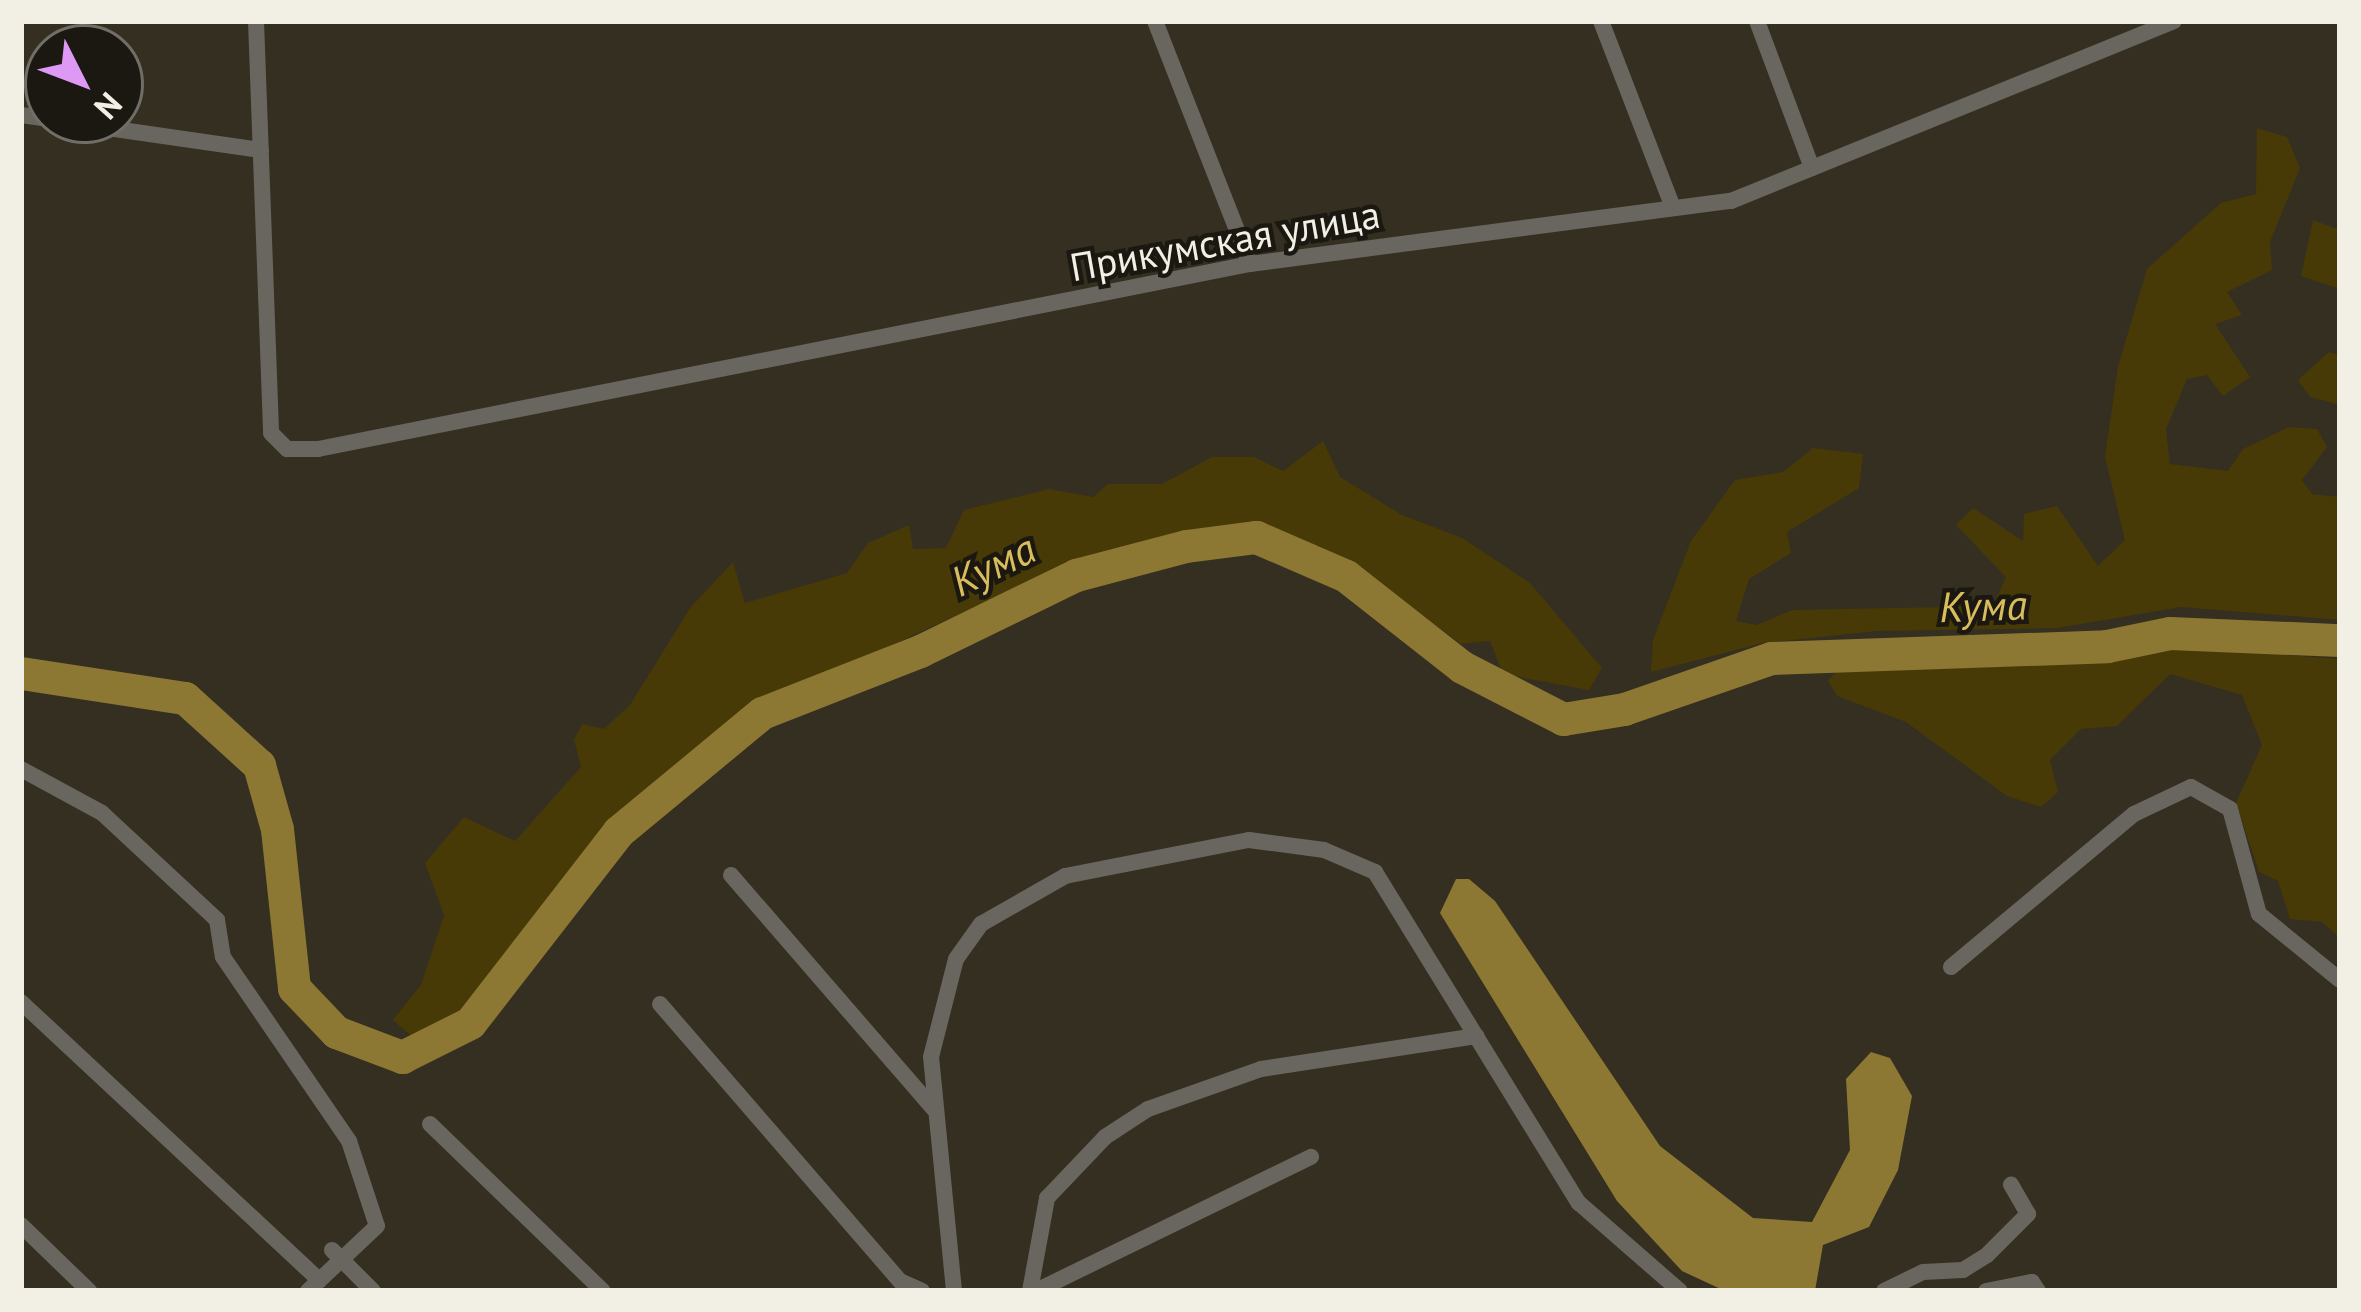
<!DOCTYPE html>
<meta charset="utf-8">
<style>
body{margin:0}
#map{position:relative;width:2361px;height:1312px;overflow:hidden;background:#342f20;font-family:"PT Sans",sans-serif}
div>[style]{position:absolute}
.green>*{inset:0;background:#473a07}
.water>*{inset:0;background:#8c7833}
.river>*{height:33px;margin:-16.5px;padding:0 16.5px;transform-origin:16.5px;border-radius:16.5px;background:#8c7833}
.street>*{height:16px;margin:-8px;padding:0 8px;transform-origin:8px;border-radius:8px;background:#68665f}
span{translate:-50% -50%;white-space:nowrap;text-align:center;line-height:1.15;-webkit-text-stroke:9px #1a1811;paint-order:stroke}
.street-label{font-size:39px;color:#f2efe5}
.water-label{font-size:42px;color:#d9bd5b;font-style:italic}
.frame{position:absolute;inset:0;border:24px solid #f2efe5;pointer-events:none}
.north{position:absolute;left:24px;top:24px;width:120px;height:120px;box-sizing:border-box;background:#1a1811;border:3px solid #706e66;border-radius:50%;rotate:132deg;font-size:33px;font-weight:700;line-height:48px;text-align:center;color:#f2efe5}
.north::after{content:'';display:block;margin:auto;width:42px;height:54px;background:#dd99f3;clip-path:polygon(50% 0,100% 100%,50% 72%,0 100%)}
</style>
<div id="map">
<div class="green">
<div style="clip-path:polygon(2257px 128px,2287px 137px,2300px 168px,2270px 242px,2272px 270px,2227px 292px,2242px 315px,2215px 324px,2250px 377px,2223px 396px,2207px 375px,2187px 379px,2166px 429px,2170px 464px,2228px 471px,2243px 449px,2289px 427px,2317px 429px,2327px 447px,2302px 480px,2312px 494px,2340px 497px,2340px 620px,2181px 607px,2057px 628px,1876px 631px,1763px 643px,1651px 672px,1653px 640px,1691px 541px,1735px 480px,1783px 472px,1813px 448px,1863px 454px,1859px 488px,1787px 532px,1791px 553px,1749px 579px,1736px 621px,1757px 625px,1792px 610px,1993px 606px,2006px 577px,1956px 525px,1973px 508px,2023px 541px,2024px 514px,2057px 506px,2098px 566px,2125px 540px,2105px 457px,2118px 366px,2147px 269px,2221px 203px,2256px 194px)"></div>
<div style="clip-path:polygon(2313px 220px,2340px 230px,2340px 289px,2301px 276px)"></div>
<div style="clip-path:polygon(2329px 352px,2340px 355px,2340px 405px,2310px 397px,2298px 380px)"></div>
<div style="clip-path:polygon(1323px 441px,1340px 477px,1402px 515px,1462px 538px,1530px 583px,1602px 668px,1589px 690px,1503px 674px,1490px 641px,1461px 644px,1351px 562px,1259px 525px,1179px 534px,1071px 563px,754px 708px,610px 824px,463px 1015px,414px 1038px,393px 1020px,421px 985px,444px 915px,425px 863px,464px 817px,515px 841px,581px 767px,574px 740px,582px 724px,604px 729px,630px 705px,690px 608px,733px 562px,745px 603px,847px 573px,868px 543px,909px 525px,913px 549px,946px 548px,964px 510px,1049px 489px,1093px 497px,1108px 484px,1162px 484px,1212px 457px,1254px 457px,1283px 471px)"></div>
<div style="clip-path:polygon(2168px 646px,2340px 659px,2340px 938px,2322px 922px,2290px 919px,2278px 881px,2259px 872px,2236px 803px,2262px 745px,2242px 695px,2170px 674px,2117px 726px,2081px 729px,2050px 760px,2058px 792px,2041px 807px,2007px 796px,1906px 722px,1837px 696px,1828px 680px,1839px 670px,2100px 659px)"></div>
</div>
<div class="water">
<div style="clip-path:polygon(1456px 879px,1469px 879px,1495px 901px,1660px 1146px,1753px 1218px,1812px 1222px,1850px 1150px,1846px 1079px,1871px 1052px,1890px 1058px,1912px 1096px,1898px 1170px,1869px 1227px,1823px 1245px,1815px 1291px,1725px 1291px,1682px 1271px,1617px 1201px,1440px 913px)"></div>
</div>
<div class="river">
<div style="left:21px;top:673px;width:166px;rotate:8.7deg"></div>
<div style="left:185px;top:698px;width:100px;rotate:42.2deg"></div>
<div style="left:259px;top:765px;width:66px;rotate:74.3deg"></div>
<div style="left:277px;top:829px;width:160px;rotate:83.9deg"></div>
<div style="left:294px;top:988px;width:61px;rotate:46.3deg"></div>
<div style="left:336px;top:1032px;width:71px;rotate:20.7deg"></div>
<div style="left:402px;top:1057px;width:76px;rotate:-26.6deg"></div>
<div style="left:470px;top:1023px;width:242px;rotate:-52.2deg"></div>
<div style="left:618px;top:832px;width:187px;rotate:-39.6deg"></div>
<div style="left:762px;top:713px;width:170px;rotate:-21.4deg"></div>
<div style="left:920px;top:651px;width:174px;rotate:-26deg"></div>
<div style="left:1076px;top:575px;width:114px;rotate:-14.8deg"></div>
<div style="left:1186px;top:546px;width:71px;rotate:-7.3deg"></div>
<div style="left:1256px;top:537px;width:98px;rotate:23.4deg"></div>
<div style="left:1346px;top:576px;width:147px;rotate:38.1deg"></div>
<div style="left:1462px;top:667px;width:114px;rotate:27.2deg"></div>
<div style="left:1563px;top:719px;width:62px;rotate:-9.3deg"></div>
<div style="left:1624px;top:709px;width:156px;rotate:-19.1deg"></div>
<div style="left:1771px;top:658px;width:336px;rotate:-2deg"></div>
<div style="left:2107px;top:646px;width:64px;rotate:-11.7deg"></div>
<div style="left:2170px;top:633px;width:170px;rotate:2.4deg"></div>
</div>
<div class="street">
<div style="left:256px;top:21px;width:412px;rotate:87.9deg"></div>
<div style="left:271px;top:433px;width:23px;rotate:45deg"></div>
<div style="left:287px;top:449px;width:31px"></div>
<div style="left:318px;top:449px;width:950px;rotate:-11.23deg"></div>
<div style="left:1250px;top:264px;width:485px;rotate:-7.5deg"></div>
<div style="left:1731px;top:201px;width:478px;rotate:-22.1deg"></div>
<div style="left:1155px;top:21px;width:261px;rotate:68.6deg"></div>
<div style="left:1601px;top:21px;width:200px;rotate:68.9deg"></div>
<div style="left:1757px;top:21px;width:157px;rotate:69.5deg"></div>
<div style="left:21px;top:115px;width:27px;rotate:8deg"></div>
<div style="left:52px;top:120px;width:211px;rotate:8.2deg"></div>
<div style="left:21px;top:769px;width:92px;rotate:28.5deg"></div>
<div style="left:102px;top:813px;width:157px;rotate:42.9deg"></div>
<div style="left:217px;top:920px;width:37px;rotate:81deg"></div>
<div style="left:223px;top:957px;width:223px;rotate:55.6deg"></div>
<div style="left:349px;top:1141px;width:89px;rotate:71.8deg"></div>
<div style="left:377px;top:1226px;width:95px;rotate:136.7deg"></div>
<div style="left:731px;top:875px;width:310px;rotate:49.1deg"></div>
<div style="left:1951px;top:967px;width:239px;rotate:-39.9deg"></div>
<div style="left:2134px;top:814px;width:63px;rotate:-25.3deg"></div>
<div style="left:2191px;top:787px;width:45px;rotate:29.4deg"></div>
<div style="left:2230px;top:809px;width:109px;rotate:74.6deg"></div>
<div style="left:2259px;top:914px;width:104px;rotate:39.2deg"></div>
<div style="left:21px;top:1002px;width:408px;rotate:43deg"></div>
<div style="left:660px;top:1004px;width:367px;rotate:49.1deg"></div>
<div style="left:900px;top:1281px;width:24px;rotate:24deg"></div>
<div style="left:430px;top:1124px;width:240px;rotate:44deg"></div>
<div style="left:21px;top:1225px;width:95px;rotate:44.1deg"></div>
<div style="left:332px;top:1250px;width:58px;rotate:45deg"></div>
<div style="left:954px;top:1291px;width:235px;rotate:-95.6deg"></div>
<div style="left:931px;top:1057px;width:101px;rotate:-75.7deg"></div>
<div style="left:956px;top:959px;width:43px;rotate:-54.5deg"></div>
<div style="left:981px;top:924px;width:97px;rotate:-29.7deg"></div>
<div style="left:1065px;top:876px;width:187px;rotate:-11.1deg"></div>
<div style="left:1249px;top:840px;width:76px;rotate:7.6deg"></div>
<div style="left:1324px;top:850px;width:56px;rotate:23.3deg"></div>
<div style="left:1375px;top:872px;width:389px;rotate:58.4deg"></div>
<div style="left:1579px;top:1203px;width:134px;rotate:41.1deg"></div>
<div style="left:1030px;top:1291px;width:95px;rotate:-79.6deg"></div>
<div style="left:1047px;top:1198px;width:84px;rotate:-46.4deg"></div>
<div style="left:1105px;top:1137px;width:51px;rotate:-33.1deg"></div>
<div style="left:1148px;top:1109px;width:120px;rotate:-19.5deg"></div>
<div style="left:1261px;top:1069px;width:218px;rotate:-8.7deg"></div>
<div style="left:1036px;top:1291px;width:306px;rotate:-26deg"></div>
<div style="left:1884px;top:1291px;width:43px;rotate:-26deg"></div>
<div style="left:1923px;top:1272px;width:40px;rotate:-2.9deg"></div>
<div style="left:1963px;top:1270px;width:28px;rotate:-32deg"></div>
<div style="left:1987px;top:1255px;width:58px;rotate:-45deg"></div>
<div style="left:2028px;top:1214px;width:34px;rotate:-120deg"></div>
<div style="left:1986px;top:1291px;width:47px;rotate:-11.1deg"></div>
<div style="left:2032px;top:1282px;width:11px;rotate:56deg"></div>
</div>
<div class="street-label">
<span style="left:1225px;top:241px;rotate:-10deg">Прикумская улица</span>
</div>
<div class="water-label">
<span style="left:993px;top:565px;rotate:-26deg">Кума</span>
<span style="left:1983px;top:606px;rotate:-2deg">Кума</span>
</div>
<div class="frame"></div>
<div class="north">N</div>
</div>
